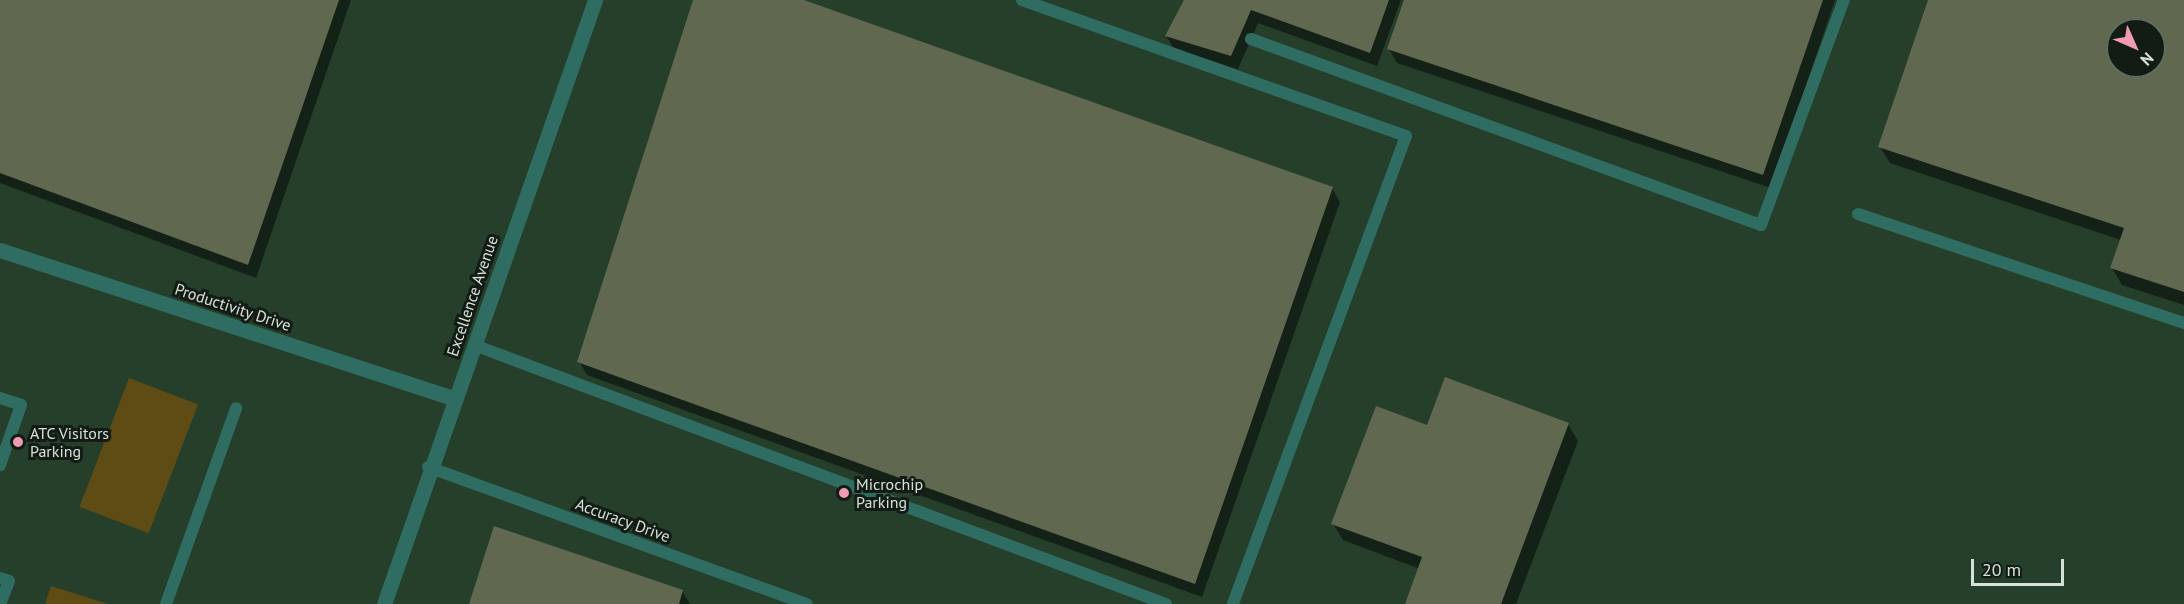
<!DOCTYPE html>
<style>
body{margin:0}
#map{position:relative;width:2184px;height:604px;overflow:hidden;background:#223526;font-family:"PT Sans",sans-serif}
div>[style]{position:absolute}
.built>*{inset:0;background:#253f2b}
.green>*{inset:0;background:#5e4c14;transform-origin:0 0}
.shadow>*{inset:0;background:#0007}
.building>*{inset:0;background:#616850}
.service>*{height:12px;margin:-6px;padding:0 6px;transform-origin:6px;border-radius:6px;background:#2f6d62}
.minor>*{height:15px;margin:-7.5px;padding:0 7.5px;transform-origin:7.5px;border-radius:7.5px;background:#2f6d62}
.tertiary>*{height:15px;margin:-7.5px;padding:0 7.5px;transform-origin:7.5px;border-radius:7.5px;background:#2f6d62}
.dots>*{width:16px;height:16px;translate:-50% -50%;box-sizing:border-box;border:3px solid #121b14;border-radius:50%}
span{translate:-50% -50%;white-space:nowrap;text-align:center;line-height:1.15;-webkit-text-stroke:6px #121b14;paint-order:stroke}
.street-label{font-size:16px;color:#d6e2d8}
.poi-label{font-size:16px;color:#d6e2d8}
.left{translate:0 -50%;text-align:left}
.north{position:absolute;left:2106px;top:18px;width:60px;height:60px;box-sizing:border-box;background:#121b14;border:2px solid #606b62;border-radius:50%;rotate:135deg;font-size:16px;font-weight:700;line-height:24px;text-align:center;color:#d6e2d8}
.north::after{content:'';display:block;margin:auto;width:21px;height:27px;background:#f19ab3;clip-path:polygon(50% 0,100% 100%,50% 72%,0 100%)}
.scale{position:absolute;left:1971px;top:559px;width:93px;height:27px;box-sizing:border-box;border:3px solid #d6e2d8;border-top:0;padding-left:8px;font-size:18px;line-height:21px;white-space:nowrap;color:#d6e2d8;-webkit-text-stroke:4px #121b14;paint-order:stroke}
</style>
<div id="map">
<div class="built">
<div style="clip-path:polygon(evenodd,0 0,2184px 0,2184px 604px,0 604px,0 0,2118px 30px,2154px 30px,2154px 66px,2118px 66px,2118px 30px)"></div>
</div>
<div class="green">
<div style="left:129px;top:378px;width:74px;height:138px;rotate:21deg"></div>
<div style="clip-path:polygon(51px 586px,108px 604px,45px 604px)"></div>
</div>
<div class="shadow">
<div style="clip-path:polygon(0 0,351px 0,256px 278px,0 183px)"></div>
<div style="clip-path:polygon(695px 0,800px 0,1332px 188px,1340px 202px,1202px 597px,587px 375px,579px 361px)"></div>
<div style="clip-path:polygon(1185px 0,1401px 0,1377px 66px,1258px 23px,1238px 69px,1174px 49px,1166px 36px)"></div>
<div style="clip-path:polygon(1405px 0,1835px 0,1771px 188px,1397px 63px,1389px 49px)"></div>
<div style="clip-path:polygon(evenodd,1929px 0,2184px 0,2184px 305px,2122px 285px,2112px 268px,2121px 240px,1890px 163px,1880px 147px,1929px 0,2118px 30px,2154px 30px,2154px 66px,2118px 66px,2118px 30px)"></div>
<div style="clip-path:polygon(1568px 424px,1578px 441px,1516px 604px,1406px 604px,1420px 569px,1343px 540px,1333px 524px,1428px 427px)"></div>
<div style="clip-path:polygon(682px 591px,690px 604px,471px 604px)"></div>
</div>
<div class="building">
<div style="clip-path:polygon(0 0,339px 0,248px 265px,0 173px)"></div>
<div style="clip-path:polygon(693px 0,804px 0,1333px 187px,1195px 584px,577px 362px)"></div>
<div style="clip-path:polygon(1184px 0,1389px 0,1370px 53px,1251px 10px,1231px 56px,1165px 36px)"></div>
<div style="clip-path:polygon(1404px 0,1823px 0,1763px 175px,1387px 49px)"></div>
<div style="clip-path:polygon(evenodd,1928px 0,2184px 0,2184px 292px,2110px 268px,2124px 228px,1878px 147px,1928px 0,2118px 30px,2154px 30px,2154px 66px,2118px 66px,2118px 30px)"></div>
<div style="clip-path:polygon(1445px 377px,1569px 423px,1501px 604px,1405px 604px,1422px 557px,1331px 524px,1376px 406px,1427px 425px)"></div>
<div style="clip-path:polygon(494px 526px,683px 590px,679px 604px,469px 604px)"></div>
</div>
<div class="service">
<div style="left:1022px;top:0;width:407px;rotate:19.5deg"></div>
<div style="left:1406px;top:136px;width:499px;rotate:110.3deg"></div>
<div style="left:1251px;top:39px;width:543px;rotate:20.04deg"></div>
<div style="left:1761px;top:225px;width:240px;rotate:-69.8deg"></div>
<div style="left:1858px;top:214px;width:344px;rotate:18.5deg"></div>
<div style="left:474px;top:345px;width:739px;rotate:20.52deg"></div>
<div style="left:0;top:398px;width:22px;rotate:18deg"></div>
<div style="left:21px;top:405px;width:64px;rotate:109.3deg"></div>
<div style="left:428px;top:467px;width:403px;rotate:19.9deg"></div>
<div style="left:0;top:578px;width:9px;rotate:18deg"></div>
<div style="left:9px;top:581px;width:25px;rotate:111deg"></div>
<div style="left:166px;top:604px;width:208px;rotate:-70.3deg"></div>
</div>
<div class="minor">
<div style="left:0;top:250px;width:478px;rotate:18.1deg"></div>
</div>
<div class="tertiary">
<div style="left:384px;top:604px;width:640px;rotate:-70.74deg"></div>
</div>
<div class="dots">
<div style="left:18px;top:442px;background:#f19ab3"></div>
<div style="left:844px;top:493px;background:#f19ab3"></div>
</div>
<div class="street-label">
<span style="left:472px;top:296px;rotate:-71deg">Excellence Avenue</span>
<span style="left:233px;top:307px;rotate:18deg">Productivity Drive</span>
<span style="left:623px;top:520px;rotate:20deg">Accuracy Drive</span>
</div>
<div class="poi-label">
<span class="left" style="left:30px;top:442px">ATC Visitors<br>Parking</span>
<span class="left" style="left:856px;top:493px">Microchip<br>Parking</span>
</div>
<div class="north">N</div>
<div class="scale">20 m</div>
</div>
